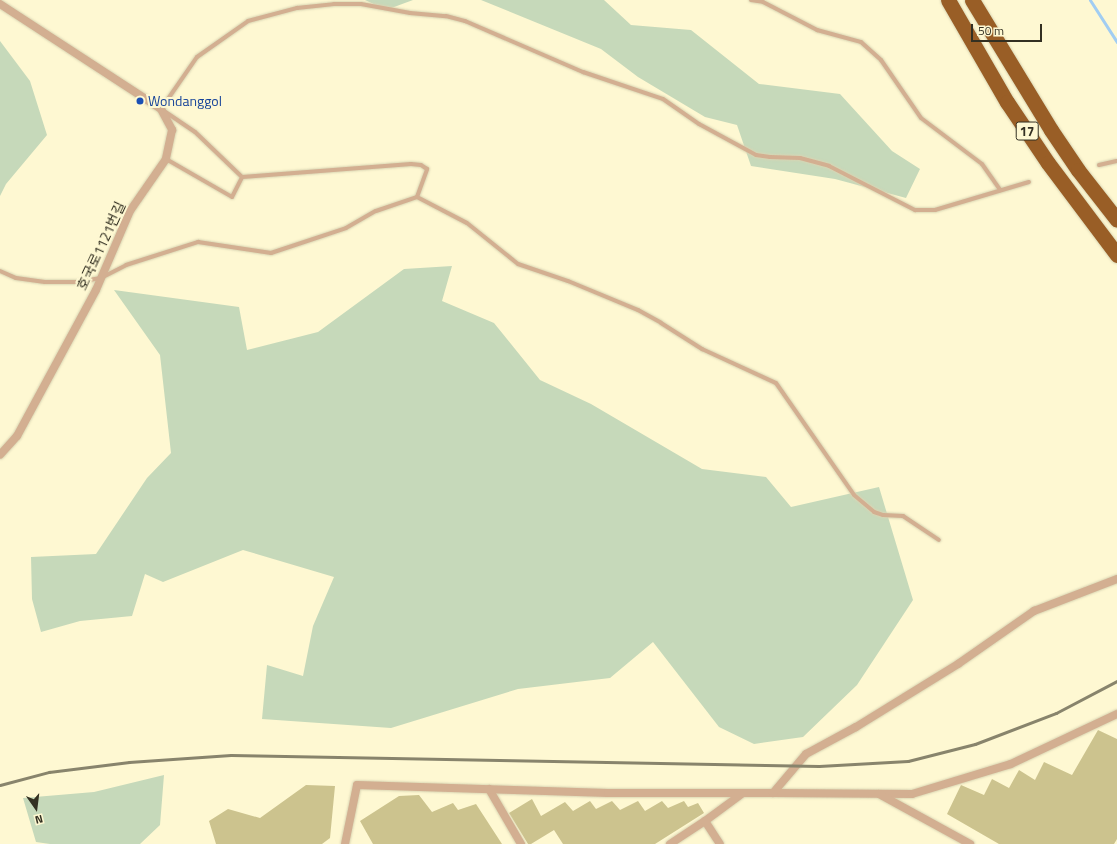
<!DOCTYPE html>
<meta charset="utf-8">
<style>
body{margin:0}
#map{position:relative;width:1117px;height:844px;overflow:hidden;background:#fef8d2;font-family:"Titillium Web","Noto Sans KR",sans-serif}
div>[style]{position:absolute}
.green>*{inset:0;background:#c6d9ba}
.stream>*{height:3px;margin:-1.5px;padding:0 1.5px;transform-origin:1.5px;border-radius:1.5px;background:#a1cdf2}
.building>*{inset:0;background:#ccc38e}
.roads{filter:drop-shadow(0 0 1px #d9d4b2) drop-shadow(0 0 1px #d9d4b2)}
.service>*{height:4px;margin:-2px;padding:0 2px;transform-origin:2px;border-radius:2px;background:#d3af91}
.minor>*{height:8px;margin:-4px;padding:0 4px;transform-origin:4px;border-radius:4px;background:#d3af91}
.motorway>*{height:15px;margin:-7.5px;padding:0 7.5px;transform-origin:7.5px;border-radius:7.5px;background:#995e26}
.rail>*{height:3px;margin:-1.5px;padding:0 1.5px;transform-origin:1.5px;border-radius:1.5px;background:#88846c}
.dots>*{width:11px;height:11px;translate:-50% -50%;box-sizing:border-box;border:2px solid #fef8d2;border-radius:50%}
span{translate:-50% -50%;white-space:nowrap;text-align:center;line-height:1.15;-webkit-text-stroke:4px #fef8d2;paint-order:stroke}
.shield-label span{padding:1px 3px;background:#fef8d2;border:1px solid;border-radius:3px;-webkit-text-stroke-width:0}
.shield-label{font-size:13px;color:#333022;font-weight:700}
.transit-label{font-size:14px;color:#164399}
.left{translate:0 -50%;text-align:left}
.street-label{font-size:14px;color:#333022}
.north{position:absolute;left:16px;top:788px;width:40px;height:40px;-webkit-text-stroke:3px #fef8d2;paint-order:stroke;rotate:166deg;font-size:11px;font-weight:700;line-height:16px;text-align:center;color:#333022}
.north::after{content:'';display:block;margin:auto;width:14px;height:18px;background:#333022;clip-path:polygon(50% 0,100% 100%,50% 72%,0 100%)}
.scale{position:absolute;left:971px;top:24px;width:71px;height:18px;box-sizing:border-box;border:2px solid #333022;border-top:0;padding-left:5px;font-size:12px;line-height:14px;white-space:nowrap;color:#333022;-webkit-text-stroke:3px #fef8d2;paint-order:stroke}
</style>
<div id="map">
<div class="green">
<div style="clip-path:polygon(365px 0,413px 0,386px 10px)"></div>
<div style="clip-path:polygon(481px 0,604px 0,631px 25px,691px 30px,759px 84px,840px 94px,892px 151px,920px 169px,906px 198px,835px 179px,751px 166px,737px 125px,705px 117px,638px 77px,601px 49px)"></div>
<div style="clip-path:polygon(0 41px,30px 81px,47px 135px,6px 184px,0 196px)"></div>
<div style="clip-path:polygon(452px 266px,442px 301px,494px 323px,540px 380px,591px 404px,702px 469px,766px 477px,791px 507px,879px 487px,913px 600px,857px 685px,803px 737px,754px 744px,719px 727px,653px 642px,610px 678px,518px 689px,391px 728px,262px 719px,267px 665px,303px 676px,313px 626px,334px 577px,243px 550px,163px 582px,145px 574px,132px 616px,80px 621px,41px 632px,32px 599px,31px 557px,96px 554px,147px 478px,171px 453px,160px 355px,114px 290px,239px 307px,247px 350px,318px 332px,404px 269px)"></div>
<div style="clip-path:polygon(164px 775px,160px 825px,140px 844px,50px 844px,36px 842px,23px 798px,94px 792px)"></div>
</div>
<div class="stream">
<div style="left:1090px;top:0;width:50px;rotate:57.3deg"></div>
</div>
<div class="building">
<div style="clip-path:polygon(1098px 730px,1117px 739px,1117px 839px,1114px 844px,999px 844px,947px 814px,961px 785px,984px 795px,992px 779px,1009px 788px,1019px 770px,1035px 780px,1044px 762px,1072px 775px)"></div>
<div style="clip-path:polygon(306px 785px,335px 786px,330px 838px,322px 844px,216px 844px,209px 821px,228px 809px,260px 818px)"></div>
<div style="clip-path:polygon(419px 795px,432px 812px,453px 803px,458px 810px,476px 804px,502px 844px,373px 844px,360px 821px,399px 796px)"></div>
<div style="clip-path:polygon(532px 799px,541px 816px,565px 802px,573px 811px,590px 801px,596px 809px,612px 801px,620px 810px,638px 801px,645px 811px,662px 801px,668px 808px,684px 801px,688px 807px,698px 803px,704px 813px,655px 844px,563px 844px,554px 830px,531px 844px,528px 844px,509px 813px)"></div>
</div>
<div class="roads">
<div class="service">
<div style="left:751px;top:0;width:12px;rotate:9deg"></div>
<div style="left:763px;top:2px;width:61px;rotate:27.4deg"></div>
<div style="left:817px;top:30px;width:46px;rotate:15.3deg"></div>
<div style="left:861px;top:42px;width:27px;rotate:42deg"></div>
<div style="left:881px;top:60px;width:70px;rotate:55.4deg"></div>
<div style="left:921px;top:118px;width:76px;rotate:37deg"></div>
<div style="left:982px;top:164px;width:32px;rotate:55deg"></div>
<div style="left:166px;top:159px;width:76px;rotate:29.9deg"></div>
<div style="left:232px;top:197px;width:22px;rotate:-63deg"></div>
<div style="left:1099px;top:165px;width:18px;rotate:-13deg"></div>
<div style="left:417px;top:197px;width:30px;rotate:-70deg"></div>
<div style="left:427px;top:169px;width:7px;rotate:-146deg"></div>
<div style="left:421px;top:165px;width:10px;rotate:-174deg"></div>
<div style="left:411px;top:164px;width:169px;rotate:175.6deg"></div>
<div style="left:242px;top:177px;width:65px;rotate:-136.2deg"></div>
<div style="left:195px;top:132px;width:41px;rotate:-145.9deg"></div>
<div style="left:161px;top:109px;width:63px;rotate:-55.3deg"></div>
<div style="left:197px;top:57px;width:62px;rotate:-35.2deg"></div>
<div style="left:248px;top:21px;width:51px;rotate:-14.9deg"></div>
<div style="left:297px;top:8px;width:37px;rotate:-6deg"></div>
<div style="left:334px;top:4px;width:27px"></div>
<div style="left:361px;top:4px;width:50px;rotate:10.4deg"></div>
<div style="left:410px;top:13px;width:36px;rotate:5deg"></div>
<div style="left:446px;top:16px;width:20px;rotate:15deg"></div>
<div style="left:465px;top:21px;width:129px;rotate:23.4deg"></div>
<div style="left:583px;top:72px;width:84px;rotate:18.6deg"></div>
<div style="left:663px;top:99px;width:44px;rotate:34.8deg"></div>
<div style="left:699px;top:124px;width:65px;rotate:28.5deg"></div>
<div style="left:756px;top:155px;width:14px;rotate:8deg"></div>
<div style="left:770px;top:157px;width:30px;rotate:2deg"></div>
<div style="left:800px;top:158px;width:30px;rotate:15deg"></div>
<div style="left:829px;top:166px;width:97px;rotate:27.1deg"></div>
<div style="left:915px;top:210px;width:20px"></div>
<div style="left:935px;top:210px;width:98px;rotate:-16.6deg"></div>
<div style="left:0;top:271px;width:17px;rotate:24deg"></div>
<div style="left:16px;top:278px;width:29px;rotate:8deg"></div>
<div style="left:45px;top:282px;width:33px"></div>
<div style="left:78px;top:282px;width:23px;rotate:-10deg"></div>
<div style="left:101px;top:278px;width:28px;rotate:-27deg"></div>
<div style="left:126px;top:265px;width:76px;rotate:-17.7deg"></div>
<div style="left:198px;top:242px;width:74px;rotate:8.6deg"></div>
<div style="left:271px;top:253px;width:79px;rotate:-18.4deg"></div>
<div style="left:346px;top:228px;width:34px;rotate:-30deg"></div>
<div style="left:376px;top:211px;width:43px;rotate:-18.9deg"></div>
<div style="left:417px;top:197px;width:56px;rotate:27.5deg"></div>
<div style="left:467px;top:223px;width:65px;rotate:38.8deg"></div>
<div style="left:518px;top:264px;width:53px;rotate:18.8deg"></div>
<div style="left:568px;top:281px;width:76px;rotate:22.5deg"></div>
<div style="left:638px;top:310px;width:26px;rotate:29deg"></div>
<div style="left:661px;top:323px;width:49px;rotate:32.4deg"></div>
<div style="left:702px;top:349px;width:81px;rotate:24.7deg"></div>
<div style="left:776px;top:383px;width:136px;rotate:55.1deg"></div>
<div style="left:854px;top:495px;width:26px;rotate:40deg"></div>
<div style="left:874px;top:512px;width:9px;rotate:18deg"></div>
<div style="left:883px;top:515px;width:20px;rotate:3deg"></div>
<div style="left:903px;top:516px;width:43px;rotate:33.7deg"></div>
</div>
<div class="minor">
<div style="left:0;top:4px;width:192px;rotate:33.1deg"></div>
<div style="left:161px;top:109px;width:24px;rotate:62deg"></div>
<div style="left:172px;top:130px;width:30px;rotate:102deg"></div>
<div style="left:166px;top:159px;width:63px;rotate:124.7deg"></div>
<div style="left:130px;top:211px;width:86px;rotate:113.3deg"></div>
<div style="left:96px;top:290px;width:166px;rotate:118.4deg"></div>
<div style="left:17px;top:436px;width:25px;rotate:132deg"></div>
<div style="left:489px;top:789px;width:64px;rotate:59.8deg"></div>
<div style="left:773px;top:793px;width:139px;rotate:0.4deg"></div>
<div style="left:912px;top:794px;width:103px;rotate:-16.9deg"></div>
<div style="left:1011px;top:764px;width:117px;rotate:-25.3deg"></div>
<div style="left:879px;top:794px;width:104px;rotate:28.8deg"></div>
<div style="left:705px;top:821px;width:47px;rotate:-36.4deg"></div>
<div style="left:345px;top:844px;width:60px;rotate:-78.5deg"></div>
<div style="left:357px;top:785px;width:251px;rotate:1.8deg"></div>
<div style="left:608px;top:793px;width:165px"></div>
<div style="left:773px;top:793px;width:51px;rotate:-49.8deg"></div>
<div style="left:806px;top:754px;width:57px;rotate:-28.4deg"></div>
<div style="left:856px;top:727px;width:120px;rotate:-31.7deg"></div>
<div style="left:958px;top:664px;width:93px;rotate:-34.9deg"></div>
<div style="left:1034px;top:611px;width:89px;rotate:-21.1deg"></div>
<div style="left:670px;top:844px;width:42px;rotate:-33.3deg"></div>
<div style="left:705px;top:821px;width:27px;rotate:57deg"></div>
</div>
<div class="motorway">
<div style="left:948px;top:0;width:118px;rotate:60deg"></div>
<div style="left:1007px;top:102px;width:73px;rotate:56.1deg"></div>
<div style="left:1048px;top:163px;width:115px;rotate:53.1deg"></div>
<div style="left:972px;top:0;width:152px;rotate:58.7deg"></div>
<div style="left:1051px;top:130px;width:48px;rotate:56deg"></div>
<div style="left:1078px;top:170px;width:63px;rotate:52deg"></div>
</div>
</div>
<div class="rail">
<div style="left:0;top:785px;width:51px;rotate:-14.9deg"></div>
<div style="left:49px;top:772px;width:81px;rotate:-7.1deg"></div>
<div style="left:129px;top:762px;width:102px;rotate:-3.9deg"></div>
<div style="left:231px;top:755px;width:588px;rotate:1.07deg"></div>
<div style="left:819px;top:766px;width:89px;rotate:-3.2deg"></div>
<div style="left:908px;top:761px;width:69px;rotate:-14.2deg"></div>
<div style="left:975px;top:744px;width:87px;rotate:-20.9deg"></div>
<div style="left:1056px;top:713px;width:69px;rotate:-27.7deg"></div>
</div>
<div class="dots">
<div style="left:140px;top:101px;background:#1a4fb4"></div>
</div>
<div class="shield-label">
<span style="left:1027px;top:131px">17</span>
</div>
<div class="transit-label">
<span class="left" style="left:148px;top:101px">Wondanggol</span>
</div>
<div class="street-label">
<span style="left:101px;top:246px;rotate:-65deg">호국로1121번길</span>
</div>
<div class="north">N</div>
<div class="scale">50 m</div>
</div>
